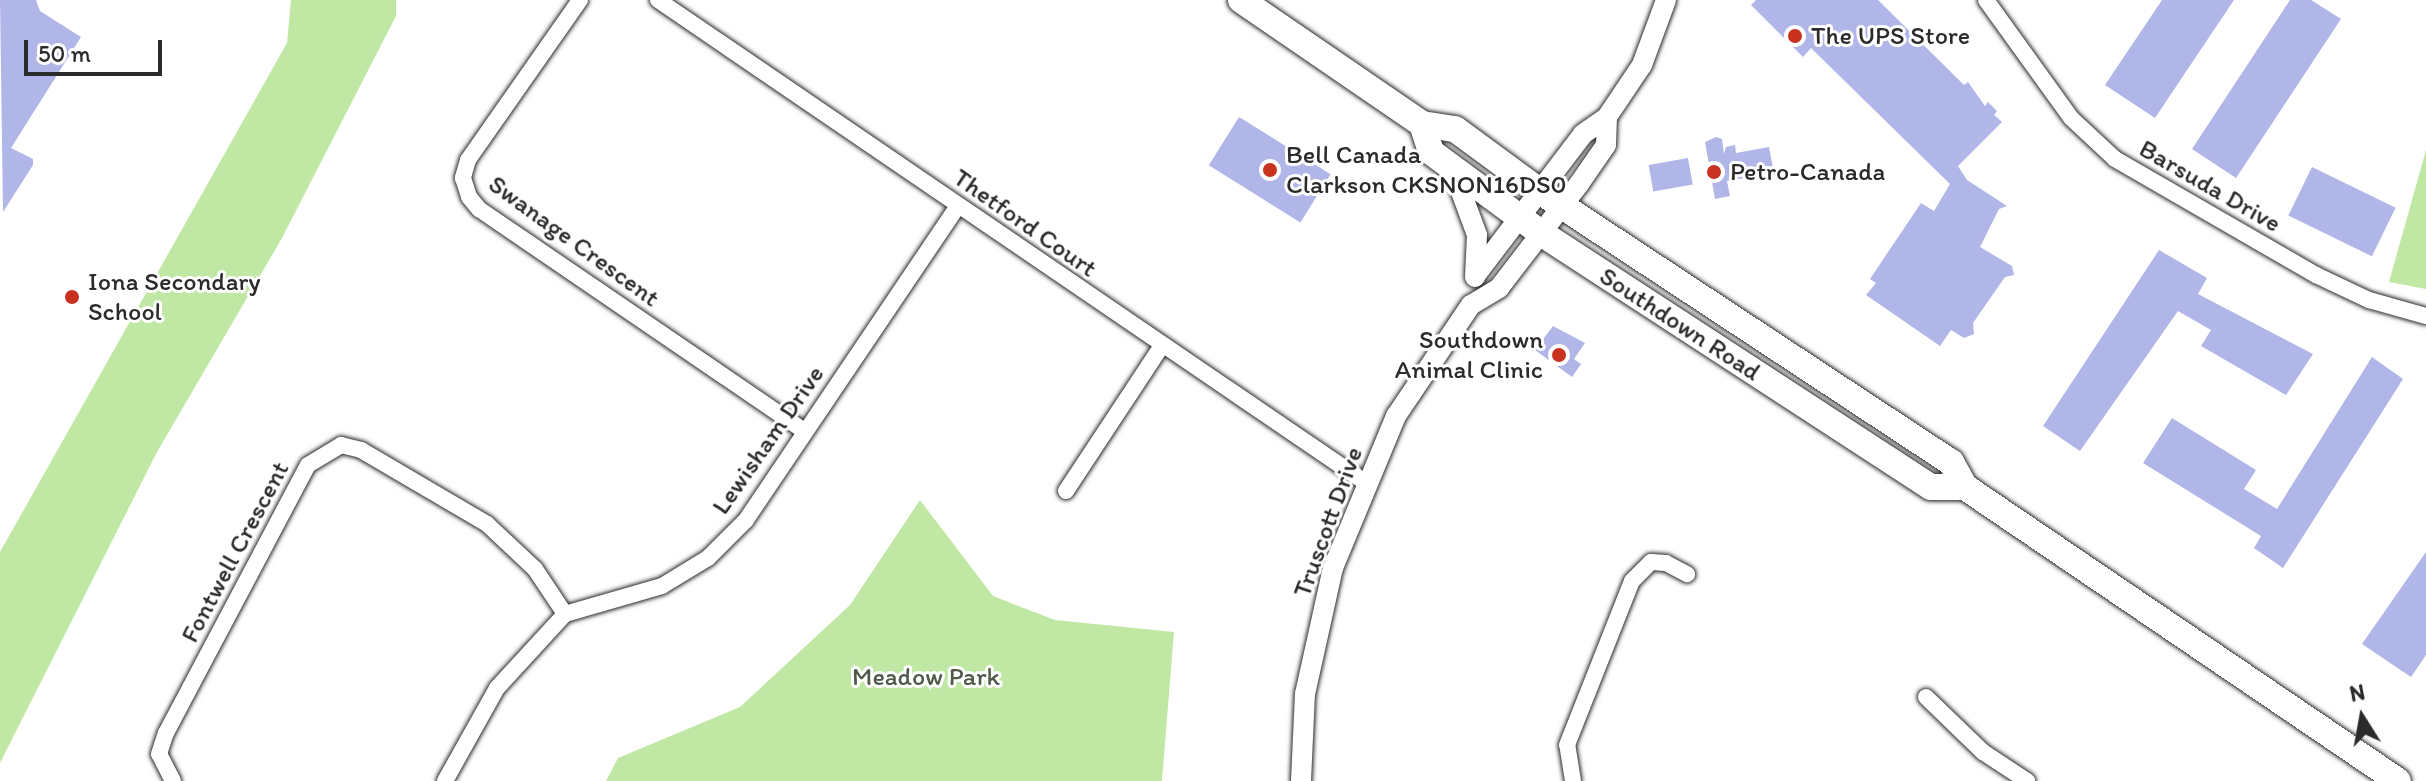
<!DOCTYPE html>
<style>
body{margin:0}
#map{position:relative;width:2426px;height:781px;overflow:hidden;background:#fff;font-family:Itim,sans-serif}
div>[style]{position:absolute}
.green>*{inset:0;background:#c0e8a4}
.building>*{inset:0;background:#b0b6e7;transform-origin:0 0}
.roads{filter:drop-shadow(0 0 2px #2b2b2b) drop-shadow(0 0 2px #2b2b2b)}
.minor>*{height:16px;margin:-8px;padding:0 8px;transform-origin:8px;border-radius:8px;background:#fff}
.tertiary>*{height:20px;margin:-10px;padding:0 10px;transform-origin:10px;border-radius:10px;background:#fff}
.primary>*{height:26px;margin:-13px;padding:0 13px;transform-origin:13px;border-radius:13px;background:#fff}
.dots>*{width:22px;height:22px;translate:-50% -50%;box-sizing:border-box;border:4px solid #fff;border-radius:50%}
span{translate:-50% -50%;white-space:nowrap;text-align:center;line-height:1.15;-webkit-text-stroke:6px #fff;paint-order:stroke}
.poi-label{font-size:26px;color:#2b2b2b}
.left{translate:0 -50%;text-align:left}
.right{translate:-100% -50%;text-align:right}
.street-label{font-size:26px;color:#2b2b2b}
.park-label{font-size:26px;color:#505a49}
.north{position:absolute;left:2322px;top:677px;width:80px;height:80px;-webkit-text-stroke:6px #fff;paint-order:stroke;rotate:349deg;font-size:22px;font-weight:700;line-height:32px;text-align:center;color:#2b2b2b}
.north::after{content:'';display:block;margin:auto;width:28px;height:36px;background:#2b2b2b;clip-path:polygon(50% 0,100% 100%,50% 72%,0 100%)}
.scale{position:absolute;left:24px;top:40px;width:138px;height:36px;box-sizing:border-box;border:4px solid #2b2b2b;border-top:0;padding-left:10px;font-size:24px;line-height:28px;white-space:nowrap;color:#2b2b2b;-webkit-text-stroke:6px #fff;paint-order:stroke}
</style>
<div id="map">
<div class="green">
<div style="clip-path:polygon(291px 0,396px 0,396px 16px,282px 238px,157px 452px,0 763px,0 552px,287px 43px)"></div>
<div style="clip-path:polygon(2426px 150px,2426px 289px,2389px 282px)"></div>
<div style="clip-path:polygon(920px 500px,993px 596px,1055px 620px,1174px 632px,1162px 781px,606px 781px,618px 758px,740px 707px,850px 605px)"></div>
</div>
<div class="building">
<div style="clip-path:polygon(0 0,36px 0,40px 11px,81px 37px,11px 148px,33px 159px,33px 165px,3px 212px)"></div>
<div style="clip-path:polygon(1756px 0,1878px 0,1964px 85px,1968px 82px,1985px 106px,1988px 102px,1997px 111px,1994px 115px,2002px 122px,1958px 166px,1967px 180px,2007px 206px,1999px 209px,1980px 247px,2012px 266px,2014px 275px,2005px 277px,1973px 323px,1974px 334px,1964px 338px,1951px 330px,1940px 346px,1866px 295px,1876px 283px,1870px 279px,1921px 203px,1934px 211px,1950px 184px,1811px 48px,1803px 57px,1751px 5px)"></div>
<div style="clip-path:polygon(2162px 0,2234px 0,2155px 118px,2105px 85px)"></div>
<div style="clip-path:polygon(2290px 0,2311px 0,2341px 19px,2236px 178px,2192px 149px)"></div>
<div style="left:1239px;top:117px;width:108px;height:57px;rotate:32deg"></div>
<div style="clip-path:polygon(1716px 137px,1722px 139px,1724px 154px,1726px 147px,1735px 145px,1736px 153px,1769px 147px,1774px 173px,1727px 181px,1730px 196px,1715px 199px,1705px 142px)"></div>
<div style="left:1688px;top:158px;width:27px;height:40px;rotate:80deg"></div>
<div style="left:2312px;top:167px;width:93px;height:54px;rotate:26deg"></div>
<div style="clip-path:polygon(2159px 250px,2207px 278px,2198px 294px,2313px 354px,2286px 395px,2201px 346px,2211px 330px,2178px 311px,2080px 451px,2043px 426px)"></div>
<div style="clip-path:polygon(1553px 326px,1585px 343px,1574px 359px,1581px 364px,1572px 377px,1535px 350px)"></div>
<div style="clip-path:polygon(2372px 357px,2403px 379px,2283px 568px,2254px 548px,2261px 536px,2143px 463px,2172px 418px,2256px 470px,2244px 489px,2277px 509px)"></div>
<div style="clip-path:polygon(2426px 552px,2426px 655px,2411px 677px,2362px 644px)"></div>
</div>
<div class="roads">
<div class="minor">
<div style="left:580px;top:0;width:195px;rotate:125deg"></div>
<div style="left:468px;top:160px;width:19px;rotate:106deg"></div>
<div style="left:463px;top:178px;width:20px;rotate:72deg"></div>
<div style="left:469px;top:197px;width:16px;rotate:50deg"></div>
<div style="left:479px;top:209px;width:394px;rotate:34.3deg"></div>
<div style="left:658px;top:0;width:857px;rotate:34.3deg"></div>
<div style="left:1986px;top:0;width:145px;rotate:54.2deg"></div>
<div style="left:2071px;top:118px;width:60px;rotate:43deg"></div>
<div style="left:2115px;top:159px;width:232px;rotate:30deg"></div>
<div style="left:2316px;top:275px;width:59px;rotate:25.3deg"></div>
<div style="left:2369px;top:300px;width:59px;rotate:15.7deg"></div>
<div style="left:1066px;top:491px;width:173px;rotate:-56.6deg"></div>
<div style="left:1926px;top:697px;width:79px;rotate:44deg"></div>
<div style="left:1983px;top:752px;width:53px;rotate:33.4deg"></div>
<div style="left:173px;top:781px;width:30px;rotate:-117deg"></div>
<div style="left:159px;top:754px;width:22px;rotate:-72deg"></div>
<div style="left:166px;top:733px;width:303px;rotate:-62.1deg"></div>
<div style="left:308px;top:465px;width:39px;rotate:-31deg"></div>
<div style="left:341px;top:445px;width:21px;rotate:14deg"></div>
<div style="left:361px;top:450px;width:146px;rotate:30.4deg"></div>
<div style="left:487px;top:524px;width:66px;rotate:43.2deg"></div>
<div style="left:535px;top:569px;width:54px;rotate:56.3deg"></div>
<div style="left:445px;top:781px;width:107px;rotate:-60.8deg"></div>
<div style="left:497px;top:688px;width:100px;rotate:-47.4deg"></div>
<div style="left:565px;top:614px;width:101px;rotate:-16.1deg"></div>
<div style="left:662px;top:586px;width:54px;rotate:-31.3deg"></div>
<div style="left:708px;top:558px;width:54px;rotate:-45deg"></div>
<div style="left:746px;top:520px;width:379px;rotate:-56deg"></div>
<div style="left:1573px;top:781px;width:36px;rotate:-99deg"></div>
<div style="left:1567px;top:745px;width:176px;rotate:-68.4deg"></div>
<div style="left:1632px;top:581px;width:27px;rotate:-45deg"></div>
<div style="left:1651px;top:562px;width:15px;rotate:4deg"></div>
<div style="left:1666px;top:563px;width:24px;rotate:28deg"></div>
</div>
<div class="tertiary">
<div style="left:1453px;top:170px;width:69px;rotate:69.7deg"></div>
<div style="left:1477px;top:235px;width:42px;rotate:92.7deg"></div>
<div style="left:1475px;top:276px;width:178px;rotate:-52.7deg"></div>
<div style="left:1583px;top:134px;width:29px;rotate:-35deg"></div>
<div style="left:1607px;top:117px;width:63px;rotate:-56.1deg"></div>
<div style="left:1642px;top:65px;width:69px;rotate:-69.7deg"></div>
<div style="left:1301px;top:781px;width:87px;rotate:-87.4deg"></div>
<div style="left:1305px;top:694px;width:129px;rotate:-77.5deg"></div>
<div style="left:1333px;top:568px;width:165px;rotate:-67.5deg"></div>
<div style="left:1396px;top:416px;width:134px;rotate:-56deg"></div>
<div style="left:1471px;top:305px;width:33px;rotate:-31deg"></div>
<div style="left:1499px;top:288px;width:131px;rotate:-52.4deg"></div>
<div style="left:1579px;top:184px;width:47px;rotate:-55.3deg"></div>
<div style="left:1606px;top:145px;width:28px;rotate:-88deg"></div>
</div>
<div class="primary">
<div style="left:1241px;top:0;width:219px;rotate:34.4deg"></div>
<div style="left:1422px;top:124px;width:33px;rotate:9deg"></div>
<div style="left:1455px;top:129px;width:103px;rotate:36.3deg"></div>
<div style="left:1538px;top:190px;width:495px;rotate:33.4deg"></div>
<div style="left:1951px;top:462px;width:29px;rotate:61deg"></div>
<div style="left:1965px;top:487px;width:523px;rotate:34.18deg"></div>
<div style="left:1422px;top:124px;width:29px;rotate:72deg"></div>
<div style="left:1431px;top:152px;width:137px;rotate:36.4deg"></div>
<div style="left:1541px;top:233px;width:465px;rotate:33.1deg"></div>
<div style="left:1931px;top:487px;width:34px"></div>
</div>
</div>
<div class="dots">
<div style="left:1795px;top:36px;background:#c8321e"></div>
<div style="left:1270px;top:170px;background:#c8321e"></div>
<div style="left:1714px;top:172px;background:#c8321e"></div>
<div style="left:72px;top:297px;background:#c8321e"></div>
<div style="left:1559px;top:355px;background:#c8321e"></div>
</div>
<div class="poi-label">
<span class="left" style="left:1811px;top:36px">The UPS Store</span>
<span class="left" style="left:1286px;top:170px">Bell Canada<br>Clarkson CKSNON16DS0</span>
<span class="left" style="left:1730px;top:172px">Petro-Canada</span>
<span class="left" style="left:88px;top:297px">Iona Secondary<br>School</span>
<span class="right" style="left:1543px;top:355px">Southdown<br>Animal Clinic</span>
</div>
<div class="street-label">
<span style="left:2210px;top:186px;rotate:30deg">Barsuda Drive</span>
<span style="left:1025px;top:223px;rotate:35deg">Thetford Court</span>
<span style="left:574px;top:241px;rotate:36deg">Swanage Crescent</span>
<span style="left:1680px;top:324px;rotate:33deg">Southdown Road</span>
<span style="left:768px;top:440px;rotate:-55deg">Lewisham Drive</span>
<span style="left:1328px;top:522px;rotate:-70deg">Truscott Drive</span>
<span style="left:235px;top:552px;rotate:-62deg">Fontwell Crescent</span>
</div>
<div class="park-label">
<span style="left:926px;top:677px">Meadow Park</span>
</div>
<div class="north">N</div>
<div class="scale">50 m</div>
</div>
